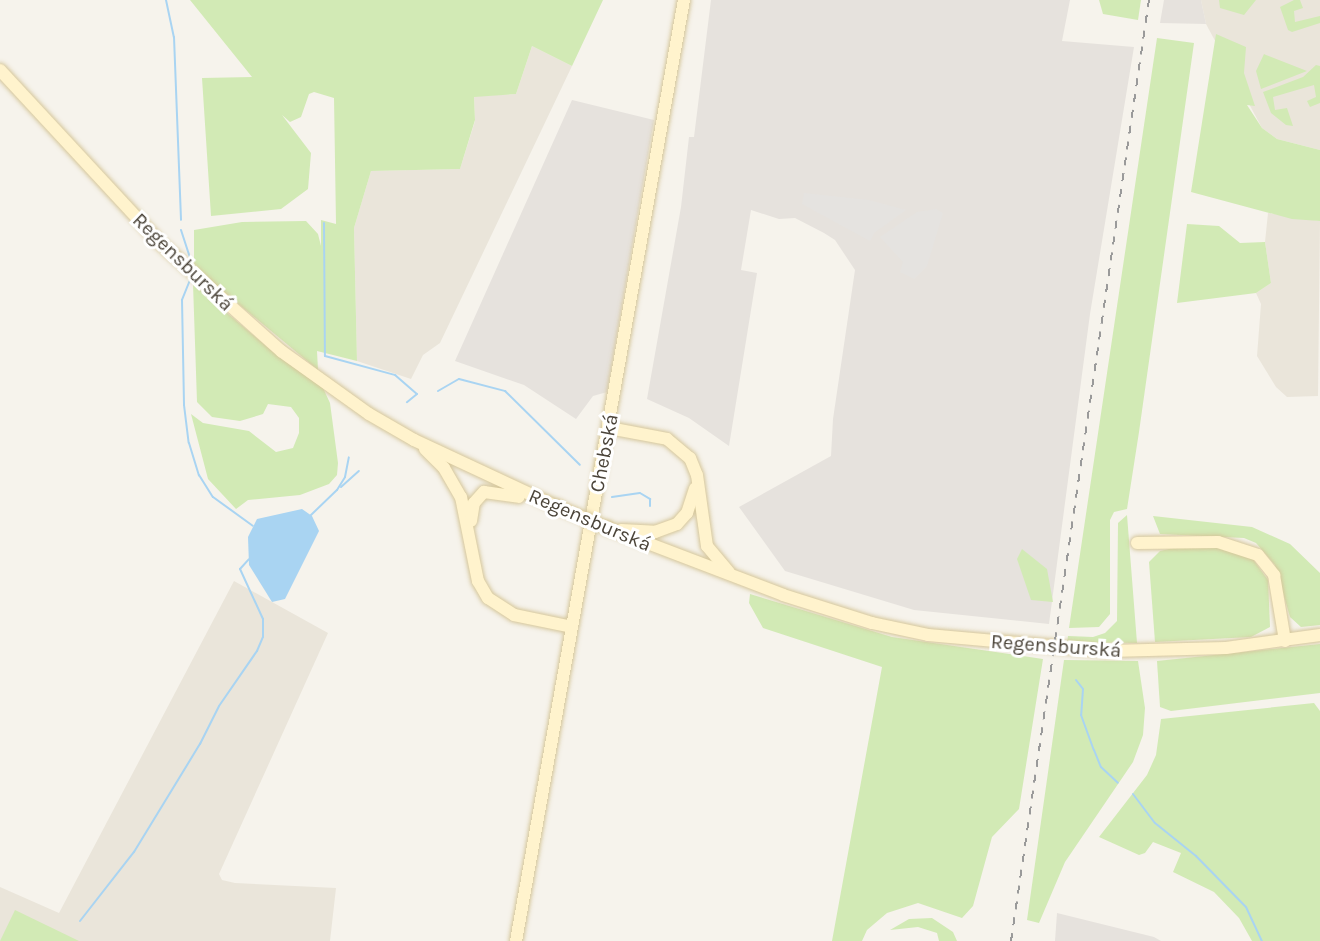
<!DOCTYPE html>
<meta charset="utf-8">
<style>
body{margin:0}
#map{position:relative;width:1320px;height:941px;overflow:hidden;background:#f6f3ec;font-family:Karla,sans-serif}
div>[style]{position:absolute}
.residential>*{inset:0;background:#eae5da}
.industrial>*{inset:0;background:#e6e2dd}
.green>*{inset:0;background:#d2eab5}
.parking>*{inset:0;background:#e5e3e0}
.water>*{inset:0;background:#a9d4f2}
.stream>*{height:2px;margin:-1px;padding:0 1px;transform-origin:1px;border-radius:1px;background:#a9d4f2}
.roads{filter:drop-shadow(0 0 2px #d6c79b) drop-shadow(0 0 2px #d6c79b)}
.secondary>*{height:12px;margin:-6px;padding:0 6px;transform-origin:6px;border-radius:6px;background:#fff3cd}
.rail>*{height:2px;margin-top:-1px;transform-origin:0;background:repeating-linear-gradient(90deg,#9a9a9a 0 8px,transparent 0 16px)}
.bridges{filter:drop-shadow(0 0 2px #d6c79b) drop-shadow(0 0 2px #d6c79b)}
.secondary-bridge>*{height:12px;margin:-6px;padding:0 6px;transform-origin:6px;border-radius:6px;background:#fff3cd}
span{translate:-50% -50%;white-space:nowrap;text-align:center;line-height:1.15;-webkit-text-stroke:6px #fff;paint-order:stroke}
.street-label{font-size:20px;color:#4b4439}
</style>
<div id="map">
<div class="residential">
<div style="clip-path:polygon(1201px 0,1320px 0,1320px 150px,1277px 139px,1262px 128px,1206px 24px)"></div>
<div style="clip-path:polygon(532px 46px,572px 66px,440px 343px,423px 355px,411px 379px,357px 361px,354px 228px,371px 171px,460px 169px,475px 121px,474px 96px,516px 94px)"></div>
<div style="clip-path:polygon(1268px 213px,1320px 221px,1318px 396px,1287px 397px,1276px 387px,1257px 356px,1261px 304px,1256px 293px,1271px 283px,1265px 242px)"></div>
<div style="clip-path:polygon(234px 581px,328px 633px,219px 874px,222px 880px,235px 883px,336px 888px,330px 941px,0 941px,0 887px,59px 913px)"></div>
</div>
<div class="industrial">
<div style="clip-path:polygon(711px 0,1070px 0,1062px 41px,1134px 47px,1090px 314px,1049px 624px,914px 610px,785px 571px,739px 507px,831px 456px,833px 419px,855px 270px,835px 240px,824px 233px,795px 218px,779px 219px,751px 210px,741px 270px,757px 273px,729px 446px,689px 418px,647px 399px,681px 207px,689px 137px,694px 137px)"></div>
<div style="clip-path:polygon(1164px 0,1201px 0,1206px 24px,1160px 23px)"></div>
<div style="clip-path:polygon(572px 100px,654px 120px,607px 392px,593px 396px,576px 419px,524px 385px,455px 361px)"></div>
<div style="clip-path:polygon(1057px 913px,1154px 937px,1161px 941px,1055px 941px)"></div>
</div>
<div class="green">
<div style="clip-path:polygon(190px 0,603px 0,572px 66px,532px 46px,516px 94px,474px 97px,475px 120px,460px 169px,371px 171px,354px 228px,357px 361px,317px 351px,318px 370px,194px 267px,194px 230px,242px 222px,306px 221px,318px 234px,321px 246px,321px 220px,336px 224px,334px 98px,314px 92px,309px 94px,301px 117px,290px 122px,282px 115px,311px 153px,308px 189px,281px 209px,211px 216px,202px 78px,252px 77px)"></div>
<div style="clip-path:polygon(1099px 0,1141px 0,1138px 20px,1103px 14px)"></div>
<div style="clip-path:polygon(1219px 0,1256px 0,1244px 15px,1220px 8px)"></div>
<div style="clip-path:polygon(1294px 0,1300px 0,1303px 8px,1294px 11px,1295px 22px,1320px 16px,1320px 23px,1292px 32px,1288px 30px,1280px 7px)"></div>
<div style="clip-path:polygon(1216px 34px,1246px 47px,1244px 73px,1255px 106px,1247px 105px,1262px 128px,1277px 139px,1320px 150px,1320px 221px,1292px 219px,1191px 192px)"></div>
<div style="clip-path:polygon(1157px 38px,1194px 43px,1139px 432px,1127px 509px,1114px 512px,1110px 520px,1110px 614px,1099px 627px,1069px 628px)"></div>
<div style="clip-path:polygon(1264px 54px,1266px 55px,1307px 71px,1261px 89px,1256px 71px)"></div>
<div style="clip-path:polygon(1316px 65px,1320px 66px,1320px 103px,1310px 107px,1307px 101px,1316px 97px,1314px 85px,1273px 97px,1275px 110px,1287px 108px,1293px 126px,1286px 125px,1271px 113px,1263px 92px,1303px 77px)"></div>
<div style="clip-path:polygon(1187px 224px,1219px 226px,1240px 243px,1265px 242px,1271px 283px,1256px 293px,1177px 303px)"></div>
<div style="clip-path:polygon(193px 284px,279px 357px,323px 388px,330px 403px,338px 463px,337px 475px,329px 484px,300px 495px,248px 500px,236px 509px,208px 479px,191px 414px,203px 423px,249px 431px,276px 452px,293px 448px,299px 433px,299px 418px,291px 407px,268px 404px,263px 414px,240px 421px,212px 417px,197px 402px)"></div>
<div style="clip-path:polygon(1127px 515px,1137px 643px,1067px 642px,1068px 636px,1093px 637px,1105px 633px,1117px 621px,1118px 523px)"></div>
<div style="clip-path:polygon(1153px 516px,1252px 527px,1290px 544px,1320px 573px,1320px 625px,1301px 627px,1290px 617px,1275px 565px,1256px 543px,1244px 538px,1160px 534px)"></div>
<div style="clip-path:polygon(1178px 547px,1223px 548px,1252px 558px,1268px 580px,1270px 627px,1251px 637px,1155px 642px,1149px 562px,1160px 551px)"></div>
<div style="clip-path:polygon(1022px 549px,1047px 569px,1053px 602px,1031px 600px,1017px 559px)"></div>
<div style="clip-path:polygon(750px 594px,892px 637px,1043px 659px,1019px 809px,992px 837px,973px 906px,962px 918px,918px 903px,887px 913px,867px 930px,862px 941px,832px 941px,882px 667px,763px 628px,749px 603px)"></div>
<div style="clip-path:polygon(1320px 644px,1320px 693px,1171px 711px,1160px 707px,1157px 661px)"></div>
<div style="clip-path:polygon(1064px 660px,1138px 661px,1145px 708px,1143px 735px,1133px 762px,1065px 862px,1039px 923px,1027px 920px)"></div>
<div style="clip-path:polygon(1314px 703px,1320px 711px,1320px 941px,1252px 941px,1239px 918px,1214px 892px,1173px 872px,1181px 853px,1153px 842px,1145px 853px,1139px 855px,1099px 837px,1147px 775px,1156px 755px,1161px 719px)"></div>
<div style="clip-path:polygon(15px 910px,79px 941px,0 941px)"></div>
<div style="clip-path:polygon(932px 918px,953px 932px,957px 941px,939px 941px,937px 933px,918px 927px,890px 930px,909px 919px)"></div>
</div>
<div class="parking">
<div style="clip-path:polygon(804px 193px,869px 200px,906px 210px,874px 233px,870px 241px,802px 204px)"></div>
<div style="clip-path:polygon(936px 209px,943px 213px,927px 266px,914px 279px,900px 272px,903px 262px,880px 237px,917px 212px)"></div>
</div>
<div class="water">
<div style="clip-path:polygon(302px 509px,312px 516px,319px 531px,285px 599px,272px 602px,249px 565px,248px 537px,257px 519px)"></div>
</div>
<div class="stream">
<div style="left:166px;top:0;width:38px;rotate:78deg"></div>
<div style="left:174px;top:37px;width:183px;rotate:87.8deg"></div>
<div style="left:324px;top:223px;width:133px;rotate:89.6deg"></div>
<div style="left:325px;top:356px;width:73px;rotate:15.2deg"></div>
<div style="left:395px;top:375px;width:29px;rotate:41deg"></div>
<div style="left:417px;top:394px;width:13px;rotate:141deg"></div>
<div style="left:181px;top:230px;width:39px;rotate:72deg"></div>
<div style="left:192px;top:275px;width:27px;rotate:112deg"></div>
<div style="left:182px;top:300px;width:105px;rotate:88.9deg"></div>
<div style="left:184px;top:405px;width:38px;rotate:83deg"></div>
<div style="left:189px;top:443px;width:34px;rotate:73deg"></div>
<div style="left:199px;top:475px;width:26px;rotate:58deg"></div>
<div style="left:213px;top:497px;width:49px;rotate:35.9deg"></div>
<div style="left:438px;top:391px;width:24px;rotate:-30deg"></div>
<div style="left:459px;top:379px;width:48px;rotate:14.6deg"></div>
<div style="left:505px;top:391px;width:105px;rotate:44.6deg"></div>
<div style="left:341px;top:487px;width:24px;rotate:-42deg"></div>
<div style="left:612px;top:497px;width:28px;rotate:-8deg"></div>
<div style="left:640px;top:493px;width:12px;rotate:31deg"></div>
<div style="left:650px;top:499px;width:7px;rotate:90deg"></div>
<div style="left:311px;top:515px;width:36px;rotate:-44deg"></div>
<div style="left:337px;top:490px;width:15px;rotate:-58deg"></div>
<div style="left:345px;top:477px;width:20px;rotate:-79deg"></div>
<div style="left:1076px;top:680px;width:11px;rotate:52deg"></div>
<div style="left:1083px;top:689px;width:26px;rotate:94deg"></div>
<div style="left:1081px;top:715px;width:37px;rotate:70deg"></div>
<div style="left:1094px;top:750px;width:18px;rotate:68deg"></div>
<div style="left:1101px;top:767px;width:23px;rotate:43deg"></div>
<div style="left:1133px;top:794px;width:36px;rotate:53deg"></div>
<div style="left:1155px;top:823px;width:53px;rotate:38.8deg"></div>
<div style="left:1196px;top:856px;width:71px;rotate:45.6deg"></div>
<div style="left:1246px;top:907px;width:38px;rotate:65deg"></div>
<div style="left:80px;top:921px;width:88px;rotate:-52deg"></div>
<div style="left:134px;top:852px;width:127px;rotate:-58.6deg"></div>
<div style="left:200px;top:744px;width:42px;rotate:-63.4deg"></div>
<div style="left:219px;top:706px;width:67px;rotate:-55.4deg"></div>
<div style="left:257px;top:651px;width:15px;rotate:-67deg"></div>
<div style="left:263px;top:637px;width:18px;rotate:-90deg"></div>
<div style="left:263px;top:619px;width:55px;rotate:-114.7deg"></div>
<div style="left:240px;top:569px;width:13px;rotate:-48deg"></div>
</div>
<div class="roads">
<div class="secondary">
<div style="left:0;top:70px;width:234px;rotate:47.2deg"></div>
<div style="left:159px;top:242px;width:164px;rotate:41.8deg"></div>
<div style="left:281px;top:351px;width:108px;rotate:35.6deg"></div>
<div style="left:369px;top:414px;width:52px;rotate:30deg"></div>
<div style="left:414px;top:440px;width:159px;rotate:25deg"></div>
<div style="left:609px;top:428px;width:59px;rotate:10.7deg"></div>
<div style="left:667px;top:439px;width:30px;rotate:40deg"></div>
<div style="left:690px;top:458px;width:18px;rotate:68deg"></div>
<div style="left:697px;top:475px;width:72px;rotate:82deg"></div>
<div style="left:707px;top:546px;width:34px;rotate:50deg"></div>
<div style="left:425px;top:449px;width:27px;rotate:45deg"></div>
<div style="left:444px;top:468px;width:34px;rotate:60deg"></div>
<div style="left:461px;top:497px;width:86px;rotate:78.6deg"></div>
<div style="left:478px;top:581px;width:20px;rotate:60deg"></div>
<div style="left:488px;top:598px;width:31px;rotate:33deg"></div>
<div style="left:514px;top:615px;width:59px;rotate:11.7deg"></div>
<div style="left:471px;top:521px;width:18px;rotate:-81deg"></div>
<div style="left:474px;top:503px;width:15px;rotate:-48deg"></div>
<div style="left:484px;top:492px;width:35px;rotate:8deg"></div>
<div style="left:608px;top:528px;width:187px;rotate:20.9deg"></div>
<div style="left:783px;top:595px;width:93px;rotate:17.5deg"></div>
<div style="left:872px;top:623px;width:57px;rotate:12.1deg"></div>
<div style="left:928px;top:635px;width:182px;rotate:5.1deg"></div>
<div style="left:1109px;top:651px;width:117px;rotate:-1.5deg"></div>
<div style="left:1226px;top:648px;width:95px;rotate:-7.9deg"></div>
<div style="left:621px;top:530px;width:34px;rotate:3deg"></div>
<div style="left:655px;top:532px;width:23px;rotate:-20deg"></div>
<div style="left:677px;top:524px;width:15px;rotate:-48deg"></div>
<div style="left:687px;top:513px;width:26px;rotate:-72deg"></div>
<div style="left:1137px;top:543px;width:81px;rotate:-0.7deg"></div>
<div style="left:1218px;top:542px;width:42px;rotate:18deg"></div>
<div style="left:1258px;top:555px;width:26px;rotate:51deg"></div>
<div style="left:1274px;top:575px;width:67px;rotate:80.5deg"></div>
<div style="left:516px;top:941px;width:956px;rotate:-79.88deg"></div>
</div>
</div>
<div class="rail">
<div style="left:1011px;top:941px;width:951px;rotate:-81.66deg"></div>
</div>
<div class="bridges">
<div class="secondary-bridge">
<div style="left:558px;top:507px;width:54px;rotate:22.8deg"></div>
</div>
</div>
<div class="street-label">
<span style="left:183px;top:262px;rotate:44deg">Regensburská</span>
<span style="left:604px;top:453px;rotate:-79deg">Chebská</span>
<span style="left:590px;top:520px;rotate:23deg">Regensburská</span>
<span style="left:1056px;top:646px;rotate:4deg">Regensburská</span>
</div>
</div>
